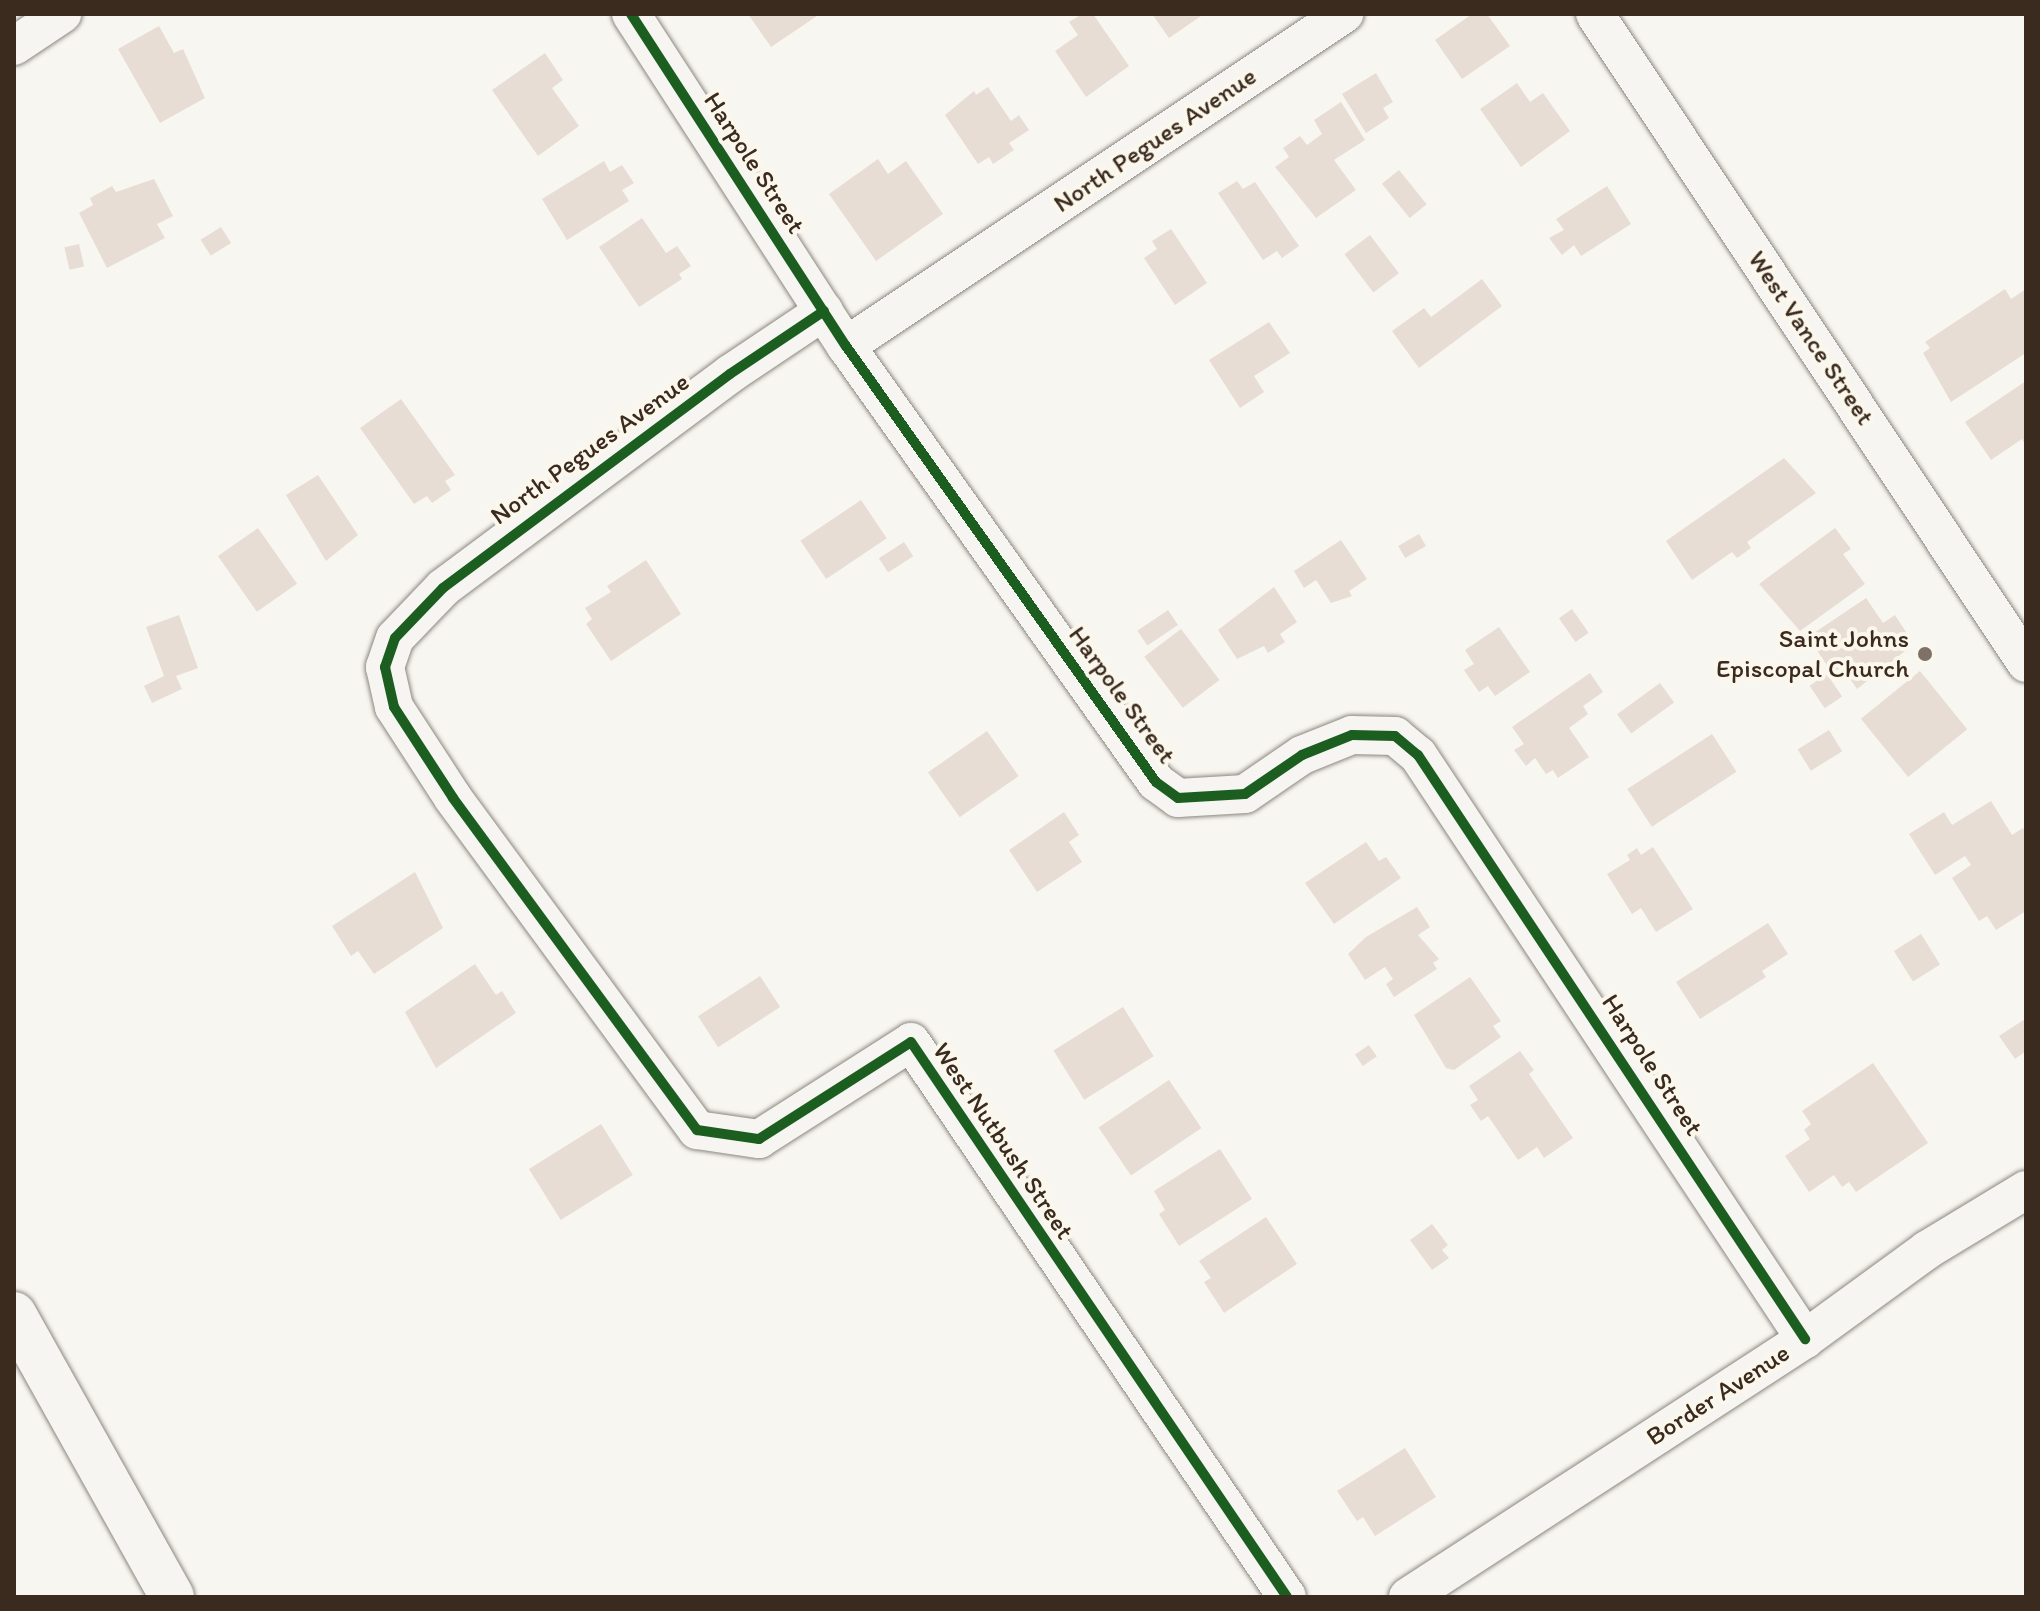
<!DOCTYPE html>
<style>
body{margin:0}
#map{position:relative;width:2040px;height:1611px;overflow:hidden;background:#f8f6f0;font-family:Itim,sans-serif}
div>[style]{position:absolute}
.building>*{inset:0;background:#e7ddd5;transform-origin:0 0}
.roads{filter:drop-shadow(0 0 2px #8b8781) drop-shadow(0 0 2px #8b8781)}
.minor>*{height:38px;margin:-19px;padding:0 19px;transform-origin:19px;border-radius:19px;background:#f6f5f1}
.secondary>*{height:44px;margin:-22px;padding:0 22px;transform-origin:22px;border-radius:22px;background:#f6f5f1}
.cycleway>*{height:10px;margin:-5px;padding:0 5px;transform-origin:5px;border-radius:5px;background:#1b5e20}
.dots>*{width:22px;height:22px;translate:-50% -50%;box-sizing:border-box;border:4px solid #fbf7ec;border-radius:50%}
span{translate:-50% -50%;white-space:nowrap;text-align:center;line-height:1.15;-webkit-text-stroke:8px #fbf7ec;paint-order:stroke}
.street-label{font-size:26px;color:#3b2a1e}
.poi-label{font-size:26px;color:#3b2a1e}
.right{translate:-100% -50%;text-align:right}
.frame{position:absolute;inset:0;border:16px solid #3b2a1e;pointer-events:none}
</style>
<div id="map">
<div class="building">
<div style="clip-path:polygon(748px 14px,820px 14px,771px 47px)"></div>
<div style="clip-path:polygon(1082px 14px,1093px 14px,1129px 66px,1086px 97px,1055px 51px,1078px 35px,1069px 22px)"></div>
<div style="clip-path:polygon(1152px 14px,1204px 14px,1169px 38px)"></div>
<div style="clip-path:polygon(1472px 14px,1487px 14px,1510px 46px,1462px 79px,1435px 40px)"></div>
<div style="clip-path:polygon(159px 26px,174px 53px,183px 49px,205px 98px,160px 123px,118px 49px)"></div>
<div style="clip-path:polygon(545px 53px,563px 80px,552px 88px,579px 126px,538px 156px,492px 90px)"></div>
<div style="clip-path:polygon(1376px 73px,1393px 102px,1383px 108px,1389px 118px,1366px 133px,1342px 94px)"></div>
<div style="clip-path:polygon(1517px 83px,1530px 102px,1543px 93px,1570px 131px,1521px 167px,1480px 109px)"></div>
<div style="clip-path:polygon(988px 87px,1011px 121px,1019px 115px,1029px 130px,1009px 143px,1014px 150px,993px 164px,989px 157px,978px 164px,945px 115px,974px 91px,976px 95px)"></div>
<div style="clip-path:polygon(1341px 102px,1365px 140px,1334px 160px,1356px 190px,1316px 218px,1275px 167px,1289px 157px,1283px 148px,1300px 136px,1307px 145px,1322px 134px,1314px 120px)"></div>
<div style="clip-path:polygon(878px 159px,888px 174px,906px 161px,943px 214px,876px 261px,829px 194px)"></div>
<div style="clip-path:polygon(604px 161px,610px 172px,622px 165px,634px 183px,622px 190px,629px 201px,567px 240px,542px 199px)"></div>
<div style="left:1399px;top:170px;width:44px;height:22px;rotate:51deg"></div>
<div style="clip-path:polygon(154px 179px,173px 216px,157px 224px,165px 238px,107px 268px,79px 213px,93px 205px,90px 198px,112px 186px,116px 192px)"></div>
<div style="clip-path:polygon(1237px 181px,1243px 189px,1255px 182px,1299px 246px,1282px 258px,1277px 251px,1263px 260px,1218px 193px)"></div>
<div style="clip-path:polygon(1607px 186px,1631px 224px,1581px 256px,1574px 245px,1562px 255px,1549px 238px,1564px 230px,1556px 219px)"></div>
<div style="clip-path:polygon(642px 218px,666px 253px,677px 246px,691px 266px,679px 274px,682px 279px,639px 307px,599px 247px)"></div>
<div style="left:221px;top:227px;width:19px;height:24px;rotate:58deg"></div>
<div style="clip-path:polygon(1171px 229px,1207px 283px,1175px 305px,1144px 258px,1157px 249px,1152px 241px)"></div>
<div style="left:1370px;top:235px;width:48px;height:32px;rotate:53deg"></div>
<div style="left:79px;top:244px;width:23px;height:15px;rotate:77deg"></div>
<div style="clip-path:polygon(1482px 279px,1502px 306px,1419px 368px,1392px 331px,1424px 308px,1431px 317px)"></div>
<div style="clip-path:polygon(2005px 289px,2011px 299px,2026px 289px,2026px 353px,1951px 402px,1923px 353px,1930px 348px,1925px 342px)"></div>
<div style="clip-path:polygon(1269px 322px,1290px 353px,1254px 376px,1264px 392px,1240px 408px,1209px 360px)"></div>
<div style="clip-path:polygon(2026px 381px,2026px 446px,2022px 439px,1991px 460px,1965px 422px)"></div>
<div style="clip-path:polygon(401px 399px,455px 475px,445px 481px,451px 490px,432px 503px,427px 496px,414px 504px,360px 428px)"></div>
<div style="clip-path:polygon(1784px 458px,1816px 493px,1747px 542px,1751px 548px,1737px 558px,1732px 552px,1692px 580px,1666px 541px)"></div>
<div style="clip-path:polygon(318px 475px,358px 535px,326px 561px,286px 495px)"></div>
<div style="left:861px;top:500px;width:46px;height:73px;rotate:56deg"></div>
<div style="left:258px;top:528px;width:68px;height:49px;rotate:55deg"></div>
<div style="clip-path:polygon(1835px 528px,1851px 549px,1843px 554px,1865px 584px,1800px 631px,1759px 584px)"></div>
<div style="left:1419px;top:534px;width:14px;height:24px;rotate:60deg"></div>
<div style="clip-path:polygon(1341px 540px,1367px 579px,1349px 591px,1352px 596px,1331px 603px,1316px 580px,1304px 588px,1294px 571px)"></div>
<div style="left:904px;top:542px;width:17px;height:30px;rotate:57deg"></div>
<div style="clip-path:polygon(646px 560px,681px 614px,611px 661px,586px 624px,592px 619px,585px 608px,611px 592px,607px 586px)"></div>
<div style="clip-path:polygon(1274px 587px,1297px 622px,1280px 634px,1285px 642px,1268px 653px,1264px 646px,1237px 659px,1218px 630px)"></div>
<div style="clip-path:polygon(1866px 598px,1883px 623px,1895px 615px,1908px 635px,1899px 642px,1905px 651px,1857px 689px,1842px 667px,1832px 673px,1808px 637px)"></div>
<div style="left:1572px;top:609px;width:29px;height:16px;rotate:55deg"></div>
<div style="left:1168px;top:610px;width:18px;height:37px;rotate:56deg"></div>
<div style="clip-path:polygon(179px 615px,198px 668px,176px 676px,182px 689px,152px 703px,144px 686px,164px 676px,146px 627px)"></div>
<div style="clip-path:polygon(1499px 627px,1530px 672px,1495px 696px,1488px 686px,1479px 692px,1464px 670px,1474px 664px,1465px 650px)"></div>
<div style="left:1181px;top:629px;width:64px;height:46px;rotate:53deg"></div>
<div style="left:1920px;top:671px;width:75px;height:76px;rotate:51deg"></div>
<div style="clip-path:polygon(1590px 673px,1603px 692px,1583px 706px,1588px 714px,1569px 728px,1589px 757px,1558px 778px,1553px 770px,1546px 774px,1535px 758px,1526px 766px,1514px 750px,1524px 744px,1512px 727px)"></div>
<div style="left:1827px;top:674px;width:27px;height:21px;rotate:56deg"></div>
<div style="left:1660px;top:683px;width:24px;height:53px;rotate:54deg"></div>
<div style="left:1829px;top:730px;width:25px;height:37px;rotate:58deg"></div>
<div style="left:987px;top:731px;width:55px;height:72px;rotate:55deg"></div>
<div style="left:1712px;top:734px;width:45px;height:101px;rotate:57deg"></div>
<div style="clip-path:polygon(1991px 801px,2012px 835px,2023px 828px,2026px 833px,2026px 911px,1996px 930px,1987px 916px,1979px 921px,1952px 878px,1971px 865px,1965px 856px,1935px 875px,1909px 834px,1944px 812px,1952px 825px)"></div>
<div style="clip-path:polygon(1064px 812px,1079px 835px,1069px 842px,1082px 862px,1037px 892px,1009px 850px)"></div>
<div style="clip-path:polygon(1366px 842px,1379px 861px,1386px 857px,1401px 878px,1334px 924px,1305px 883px)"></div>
<div style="clip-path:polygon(1653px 847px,1693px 909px,1656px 932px,1641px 908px,1632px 914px,1607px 874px,1630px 860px,1627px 855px,1637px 848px,1641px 855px)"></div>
<div style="clip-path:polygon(415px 872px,443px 928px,374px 974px,358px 951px,351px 956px,332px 926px)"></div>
<div style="clip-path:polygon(1417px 907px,1430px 927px,1418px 935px,1439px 959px,1433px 963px,1437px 969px,1394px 997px,1386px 984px,1393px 979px,1385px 967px,1365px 980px,1348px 954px,1366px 937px)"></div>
<div style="clip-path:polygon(1768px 923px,1788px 954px,1762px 971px,1766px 977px,1700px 1019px,1676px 982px)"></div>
<div style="left:1921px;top:934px;width:36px;height:32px;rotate:58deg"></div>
<div style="clip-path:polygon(475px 964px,496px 995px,502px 991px,516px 1013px,436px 1068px,405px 1012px)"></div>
<div style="left:760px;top:976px;width:37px;height:74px;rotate:57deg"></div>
<div style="clip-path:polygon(1470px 977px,1501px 1021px,1493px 1026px,1501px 1037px,1454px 1070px,1446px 1068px,1414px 1015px)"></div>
<div style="left:1123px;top:1007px;width:58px;height:82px;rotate:58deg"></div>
<div style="clip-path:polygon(2025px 1019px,2026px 1051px,2015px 1059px,1999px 1036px)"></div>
<div style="left:1369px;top:1045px;width:14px;height:17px;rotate:56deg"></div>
<div style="clip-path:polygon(1520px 1051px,1534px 1070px,1529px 1074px,1573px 1138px,1544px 1158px,1537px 1147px,1518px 1160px,1488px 1116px,1481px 1121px,1470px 1105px,1478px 1100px,1469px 1086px)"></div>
<div style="clip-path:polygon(1873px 1063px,1928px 1143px,1856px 1192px,1849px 1182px,1842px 1187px,1834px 1175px,1809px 1192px,1785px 1156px,1810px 1139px,1804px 1130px,1811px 1124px,1802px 1111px)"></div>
<div style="left:1169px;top:1080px;width:58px;height:85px;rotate:56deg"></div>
<div style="left:601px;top:1124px;width:60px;height:85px;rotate:58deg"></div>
<div style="clip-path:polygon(1220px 1149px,1252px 1199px,1179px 1246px,1159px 1214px,1165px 1210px,1154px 1191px)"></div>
<div style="clip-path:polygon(1266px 1217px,1297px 1264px,1224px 1313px,1204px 1282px,1211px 1278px,1199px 1261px)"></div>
<div style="clip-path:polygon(1432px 1224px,1448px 1245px,1442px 1250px,1449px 1258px,1432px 1270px,1410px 1240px)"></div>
<div style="clip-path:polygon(1405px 1448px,1436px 1497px,1375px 1536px,1363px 1517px,1357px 1521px,1337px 1491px)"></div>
</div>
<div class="roads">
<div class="minor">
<div style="left:631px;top:14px;width:396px;rotate:57.1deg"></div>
<div style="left:846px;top:346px;width:535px;rotate:54.59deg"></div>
<div style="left:1156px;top:782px;width:27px;rotate:36deg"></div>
<div style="left:1178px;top:798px;width:67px;rotate:-3.4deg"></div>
<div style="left:1245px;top:794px;width:69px;rotate:-34.4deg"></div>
<div style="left:1302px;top:755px;width:54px;rotate:-21.8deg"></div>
<div style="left:1352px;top:735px;width:43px;rotate:1.3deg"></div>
<div style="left:1395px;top:736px;width:30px;rotate:40deg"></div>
<div style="left:1418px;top:755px;width:701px;rotate:56.47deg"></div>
<div style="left:1595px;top:14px;width:779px;rotate:56.41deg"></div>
<div style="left:14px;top:46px;width:58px;rotate:-33.7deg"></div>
<div style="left:824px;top:311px;width:113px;rotate:146.2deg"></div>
<div style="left:730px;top:374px;width:358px;rotate:143.3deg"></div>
<div style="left:443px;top:588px;width:69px;rotate:133.8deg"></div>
<div style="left:395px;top:638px;width:31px;rotate:109deg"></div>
<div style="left:385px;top:667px;width:41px;rotate:77.3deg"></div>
<div style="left:394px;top:707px;width:108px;rotate:57deg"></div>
<div style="left:453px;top:798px;width:412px;rotate:53.7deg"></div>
<div style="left:697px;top:1130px;width:63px;rotate:8.3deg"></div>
<div style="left:759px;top:1139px;width:180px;rotate:-32.5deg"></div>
<div style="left:911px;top:1042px;width:670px;rotate:55.88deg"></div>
<div style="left:846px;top:346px;width:599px;rotate:-33.69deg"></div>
<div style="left:1408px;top:1597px;width:473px;rotate:-33deg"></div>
<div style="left:1805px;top:1339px;width:151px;rotate:-36.1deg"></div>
<div style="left:1927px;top:1250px;width:116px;rotate:-31.2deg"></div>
</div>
<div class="secondary">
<div style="left:14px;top:1314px;width:324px;rotate:60.8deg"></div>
</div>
</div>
<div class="cycleway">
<div style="left:631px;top:14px;width:396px;rotate:57.1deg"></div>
<div style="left:846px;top:346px;width:535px;rotate:54.59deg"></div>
<div style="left:1156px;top:782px;width:27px;rotate:36deg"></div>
<div style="left:1178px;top:798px;width:67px;rotate:-3.4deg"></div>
<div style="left:1245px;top:794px;width:69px;rotate:-34.4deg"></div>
<div style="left:1302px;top:755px;width:54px;rotate:-21.8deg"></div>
<div style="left:1352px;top:735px;width:43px;rotate:1.3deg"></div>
<div style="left:1395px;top:736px;width:30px;rotate:40deg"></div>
<div style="left:1418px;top:755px;width:701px;rotate:56.47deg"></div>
<div style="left:824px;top:311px;width:113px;rotate:146.2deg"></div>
<div style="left:730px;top:374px;width:358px;rotate:143.3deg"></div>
<div style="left:443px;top:588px;width:69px;rotate:133.8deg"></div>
<div style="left:395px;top:638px;width:31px;rotate:109deg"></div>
<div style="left:385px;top:667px;width:41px;rotate:77.3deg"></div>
<div style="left:394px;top:707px;width:108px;rotate:57deg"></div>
<div style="left:453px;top:798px;width:412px;rotate:53.7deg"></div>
<div style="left:697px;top:1130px;width:63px;rotate:8.3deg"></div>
<div style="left:759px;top:1139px;width:180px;rotate:-32.5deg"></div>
<div style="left:911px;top:1042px;width:670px;rotate:55.88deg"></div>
</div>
<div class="dots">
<div style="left:1925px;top:654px;background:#7d7168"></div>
</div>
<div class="street-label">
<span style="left:1155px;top:140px;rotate:-34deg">North Pegues Avenue</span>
<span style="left:754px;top:163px;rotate:57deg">Harpole Street</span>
<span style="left:1811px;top:338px;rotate:56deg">West Vance Street</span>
<span style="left:590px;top:449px;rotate:-36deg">North Pegues Avenue</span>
<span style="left:1122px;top:695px;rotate:54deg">Harpole Street</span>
<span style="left:1652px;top:1065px;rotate:57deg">Harpole Street</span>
<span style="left:1003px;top:1141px;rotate:56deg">West Nutbush Street</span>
<span style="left:1718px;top:1395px;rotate:-33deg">Border Avenue</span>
</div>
<div class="poi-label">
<span class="right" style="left:1909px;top:654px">Saint Johns<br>Episcopal Church</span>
</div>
<div class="frame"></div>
</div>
